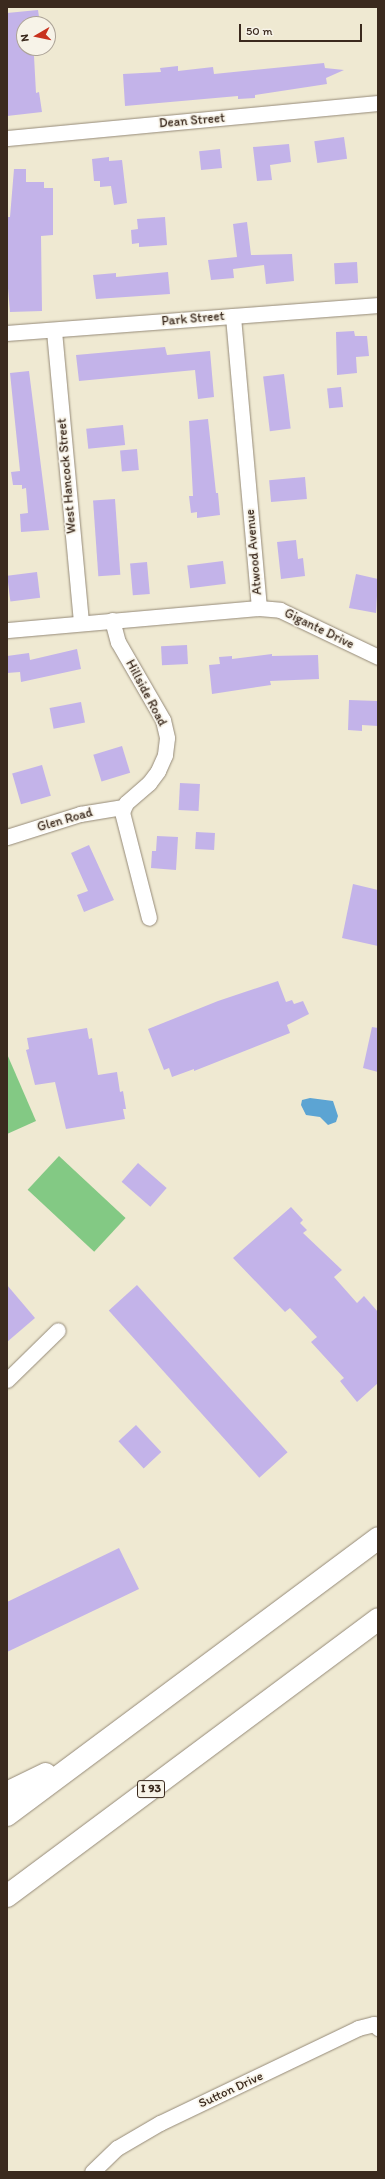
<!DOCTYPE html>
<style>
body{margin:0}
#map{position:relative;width:385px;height:2179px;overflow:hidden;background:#efe9d2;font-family:Itim,sans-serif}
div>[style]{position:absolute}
.green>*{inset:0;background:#83c984;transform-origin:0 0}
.water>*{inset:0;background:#5ca4d3}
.building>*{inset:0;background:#c3b3e9;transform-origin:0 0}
.roads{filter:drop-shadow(0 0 1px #958a78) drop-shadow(0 0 1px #958a78)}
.minor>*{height:15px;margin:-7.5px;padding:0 7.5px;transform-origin:7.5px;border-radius:7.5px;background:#fff}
.motorway>*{height:22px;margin:-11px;padding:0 11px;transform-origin:11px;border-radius:11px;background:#fff}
span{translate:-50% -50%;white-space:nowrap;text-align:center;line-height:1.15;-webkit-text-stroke:3.5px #f7f3e8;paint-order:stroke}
.shield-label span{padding:1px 3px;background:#f7f3e8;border:1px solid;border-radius:3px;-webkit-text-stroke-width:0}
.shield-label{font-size:12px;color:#3b2a1e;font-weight:700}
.street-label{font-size:13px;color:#3b2a1e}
.frame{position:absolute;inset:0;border:8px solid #3b2a1e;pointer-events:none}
.north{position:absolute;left:16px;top:16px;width:40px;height:40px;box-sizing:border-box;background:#f7f3e8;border:1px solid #aca397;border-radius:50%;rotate:261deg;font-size:11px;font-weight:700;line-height:16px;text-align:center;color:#3b2a1e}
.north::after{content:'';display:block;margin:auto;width:14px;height:18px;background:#c8321e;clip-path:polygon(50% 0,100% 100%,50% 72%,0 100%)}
.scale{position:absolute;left:239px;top:24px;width:123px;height:18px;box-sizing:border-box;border:2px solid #3b2a1e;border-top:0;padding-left:5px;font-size:12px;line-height:14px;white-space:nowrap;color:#3b2a1e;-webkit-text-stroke:3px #f7f3e8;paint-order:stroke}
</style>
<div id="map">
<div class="green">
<div style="clip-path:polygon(7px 1054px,36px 1121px,7px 1134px)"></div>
<div style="left:59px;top:1156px;width:91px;height:46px;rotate:43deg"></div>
</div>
<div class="water">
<div style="clip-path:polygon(310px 1098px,333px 1101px,338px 1116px,336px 1122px,328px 1125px,320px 1117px,306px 1115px,301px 1105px,302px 1100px)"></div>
</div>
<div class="building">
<div style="clip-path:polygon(38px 10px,40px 24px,24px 24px,24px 48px,38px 48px,38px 53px,34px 56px,36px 93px,39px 92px,42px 112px,7px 116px,7px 13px)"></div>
<div style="clip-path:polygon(324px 63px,325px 68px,344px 70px,326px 78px,327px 84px,255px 95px,255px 98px,238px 99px,238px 96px,125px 106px,123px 74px,161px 72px,160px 68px,178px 66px,178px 71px,213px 67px,214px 74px)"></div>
<div style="left:344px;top:137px;width:22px;height:30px;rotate:82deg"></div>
<div style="clip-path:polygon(289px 144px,291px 162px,270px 165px,272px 180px,257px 181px,253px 147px)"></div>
<div style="left:220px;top:149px;width:19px;height:21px;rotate:84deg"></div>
<div style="clip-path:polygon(109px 157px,109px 161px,122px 160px,127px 203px,114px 205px,111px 186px,100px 187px,100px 181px,94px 181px,92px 159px)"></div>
<div style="clip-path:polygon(14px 169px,26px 169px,26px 182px,44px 182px,44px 188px,53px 188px,53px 235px,41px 236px,42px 311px,10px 312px,7px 276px,8px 217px,10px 217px)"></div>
<div style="clip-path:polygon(165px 217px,167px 245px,139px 247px,139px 243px,132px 244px,131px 230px,138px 229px,137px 219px)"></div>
<div style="clip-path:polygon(247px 222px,251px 255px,292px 254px,294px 281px,266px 284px,264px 265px,233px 269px,234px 278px,211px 280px,208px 260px,237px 257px,233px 224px)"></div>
<div style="left:357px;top:262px;width:21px;height:23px;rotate:87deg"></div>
<div style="clip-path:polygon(168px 272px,170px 294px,96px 299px,93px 275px,116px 273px,116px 277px)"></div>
<div style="clip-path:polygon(354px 331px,355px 336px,367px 336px,369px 356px,356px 357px,357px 373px,337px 375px,336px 332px)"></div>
<div style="clip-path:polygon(165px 347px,167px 355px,210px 351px,214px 397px,198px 399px,195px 370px,79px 381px,76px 355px)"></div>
<div style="clip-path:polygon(29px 371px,49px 530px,21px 532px,20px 514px,28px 513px,26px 488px,22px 489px,22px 485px,13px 485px,11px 472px,20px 471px,10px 373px)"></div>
<div style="left:284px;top:374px;width:55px;height:21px;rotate:83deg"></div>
<div style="left:341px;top:387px;width:20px;height:14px;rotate:84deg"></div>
<div style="clip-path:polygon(208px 419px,216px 493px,218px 493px,220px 515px,197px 518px,197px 512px,191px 513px,189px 496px,193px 496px,189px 421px)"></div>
<div style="left:123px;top:425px;width:20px;height:37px;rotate:84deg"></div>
<div style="left:137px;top:449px;width:21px;height:17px;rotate:85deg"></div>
<div style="left:305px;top:477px;width:22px;height:36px;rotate:85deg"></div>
<div style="left:115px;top:499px;width:76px;height:22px;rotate:86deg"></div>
<div style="clip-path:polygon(296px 540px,298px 559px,303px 558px,305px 576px,281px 579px,277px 542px)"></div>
<div style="left:223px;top:561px;width:23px;height:36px;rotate:83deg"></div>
<div style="left:147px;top:562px;width:32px;height:17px;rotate:85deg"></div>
<div style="left:37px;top:572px;width:26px;height:30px;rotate:83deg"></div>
<div style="clip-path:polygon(356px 574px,378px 579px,376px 613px,349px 608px)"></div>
<div style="left:187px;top:645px;width:19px;height:26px;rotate:87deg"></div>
<div style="clip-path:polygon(77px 649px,81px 669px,21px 682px,20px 672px,7px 673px,7px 656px,29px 653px,30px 660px)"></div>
<div style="clip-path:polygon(272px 654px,272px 656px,318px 655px,319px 679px,270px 681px,271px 685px,212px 694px,209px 665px,220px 664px,219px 657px,232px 656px,232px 659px)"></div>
<div style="clip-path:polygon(349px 700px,378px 701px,378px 726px,362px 725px,362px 731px,348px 730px)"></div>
<div style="left:81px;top:702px;width:21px;height:32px;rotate:79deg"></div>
<div style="left:122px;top:746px;width:28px;height:30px;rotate:73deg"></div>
<div style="left:42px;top:765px;width:32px;height:31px;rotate:74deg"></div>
<div style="left:180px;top:783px;width:20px;height:27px;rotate:3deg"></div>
<div style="left:196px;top:832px;width:19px;height:17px;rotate:3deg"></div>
<div style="clip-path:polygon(157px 836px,178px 837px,176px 870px,151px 868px,152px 851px,156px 851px)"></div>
<div style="clip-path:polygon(89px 845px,114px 900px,84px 912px,77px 895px,88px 891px,71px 853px)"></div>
<div style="clip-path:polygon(353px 884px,378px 890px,378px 946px,342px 938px)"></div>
<div style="clip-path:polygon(278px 981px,286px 1002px,292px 1000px,294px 1004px,303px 1001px,309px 1014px,287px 1025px,290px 1033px,194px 1071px,194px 1069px,172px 1077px,169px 1068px,164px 1070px,148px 1029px,218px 1001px)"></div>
<div style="clip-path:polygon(372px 1027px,378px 1028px,378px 1072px,363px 1068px)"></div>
<div style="clip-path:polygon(87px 1028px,89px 1039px,92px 1038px,98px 1075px,117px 1072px,120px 1092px,123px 1091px,126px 1109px,123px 1109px,125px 1119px,66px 1129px,55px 1082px,35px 1085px,26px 1050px,29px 1049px,27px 1038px)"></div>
<div style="left:138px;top:1163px;width:38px;height:25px;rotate:41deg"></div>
<div style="clip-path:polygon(291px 1207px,303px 1220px,300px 1223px,307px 1230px,303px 1233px,342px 1270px,334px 1277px,357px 1303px,364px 1296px,378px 1312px,378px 1383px,357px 1402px,340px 1381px,344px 1378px,311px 1342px,317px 1337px,290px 1308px,285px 1312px,233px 1258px)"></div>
<div style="clip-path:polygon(7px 1285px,35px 1318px,7px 1342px)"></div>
<div style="left:137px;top:1285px;width:225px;height:38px;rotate:48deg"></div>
<div style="left:136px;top:1425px;width:37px;height:24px;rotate:47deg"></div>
<div style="clip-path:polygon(119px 1548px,139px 1589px,7px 1652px,7px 1602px)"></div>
</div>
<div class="roads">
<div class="minor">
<div style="left:7px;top:138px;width:373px;rotate:-5.4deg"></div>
<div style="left:54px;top:331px;width:292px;rotate:84.7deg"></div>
<div style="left:7px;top:333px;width:372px;rotate:-4.3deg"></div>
<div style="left:259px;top:608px;width:21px;rotate:5deg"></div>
<div style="left:280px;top:610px;width:109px;rotate:25.6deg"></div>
<div style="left:112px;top:620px;width:23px;rotate:75deg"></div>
<div style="left:118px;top:642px;width:90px;rotate:60deg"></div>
<div style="left:163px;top:720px;width:18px;rotate:77deg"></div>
<div style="left:167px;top:738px;width:17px;rotate:97deg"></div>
<div style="left:165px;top:755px;width:17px;rotate:114deg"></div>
<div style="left:158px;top:771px;width:15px;rotate:127deg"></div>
<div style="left:149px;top:783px;width:30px;rotate:139deg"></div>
<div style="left:126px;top:803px;width:10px;rotate:114deg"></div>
<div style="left:122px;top:812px;width:109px;rotate:75.7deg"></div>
<div style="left:7px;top:630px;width:253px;rotate:-5deg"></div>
<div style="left:259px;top:608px;width:293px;rotate:-95.1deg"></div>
<div style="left:7px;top:837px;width:77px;rotate:-17.5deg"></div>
<div style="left:80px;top:814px;width:44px;rotate:-9.2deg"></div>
<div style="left:7px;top:1380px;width:71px;rotate:-44.4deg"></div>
<div style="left:92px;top:2172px;width:35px;rotate:-44deg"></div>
<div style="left:117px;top:2148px;width:50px;rotate:-30.2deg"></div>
<div style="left:160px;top:2123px;width:220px;rotate:-25.6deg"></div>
<div style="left:358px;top:2028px;width:16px;rotate:-14deg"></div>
<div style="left:374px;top:2024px;width:6px;rotate:45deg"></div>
</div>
<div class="motorway">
<div style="left:7px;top:1793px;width:43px;rotate:-26deg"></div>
<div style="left:7px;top:1815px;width:463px;rotate:-36.7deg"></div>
<div style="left:7px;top:1896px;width:463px;rotate:-36.7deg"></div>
</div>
</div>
<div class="shield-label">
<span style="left:151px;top:1789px">I 93</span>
</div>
<div class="street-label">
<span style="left:192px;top:121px;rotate:-5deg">Dean Street</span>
<span style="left:193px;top:319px;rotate:-5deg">Park Street</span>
<span style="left:67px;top:476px;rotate:-95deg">West Hancock Street</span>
<span style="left:254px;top:552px;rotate:-95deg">Atwood Avenue</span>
<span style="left:319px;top:629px;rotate:26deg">Gigante Drive</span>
<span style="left:146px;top:693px;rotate:62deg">Hillside Road</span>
<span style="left:65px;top:820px;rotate:-16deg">Glen Road</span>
<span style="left:231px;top:2090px;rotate:-25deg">Sutton Drive</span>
</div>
<div class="frame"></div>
<div class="north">N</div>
<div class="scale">50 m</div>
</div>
